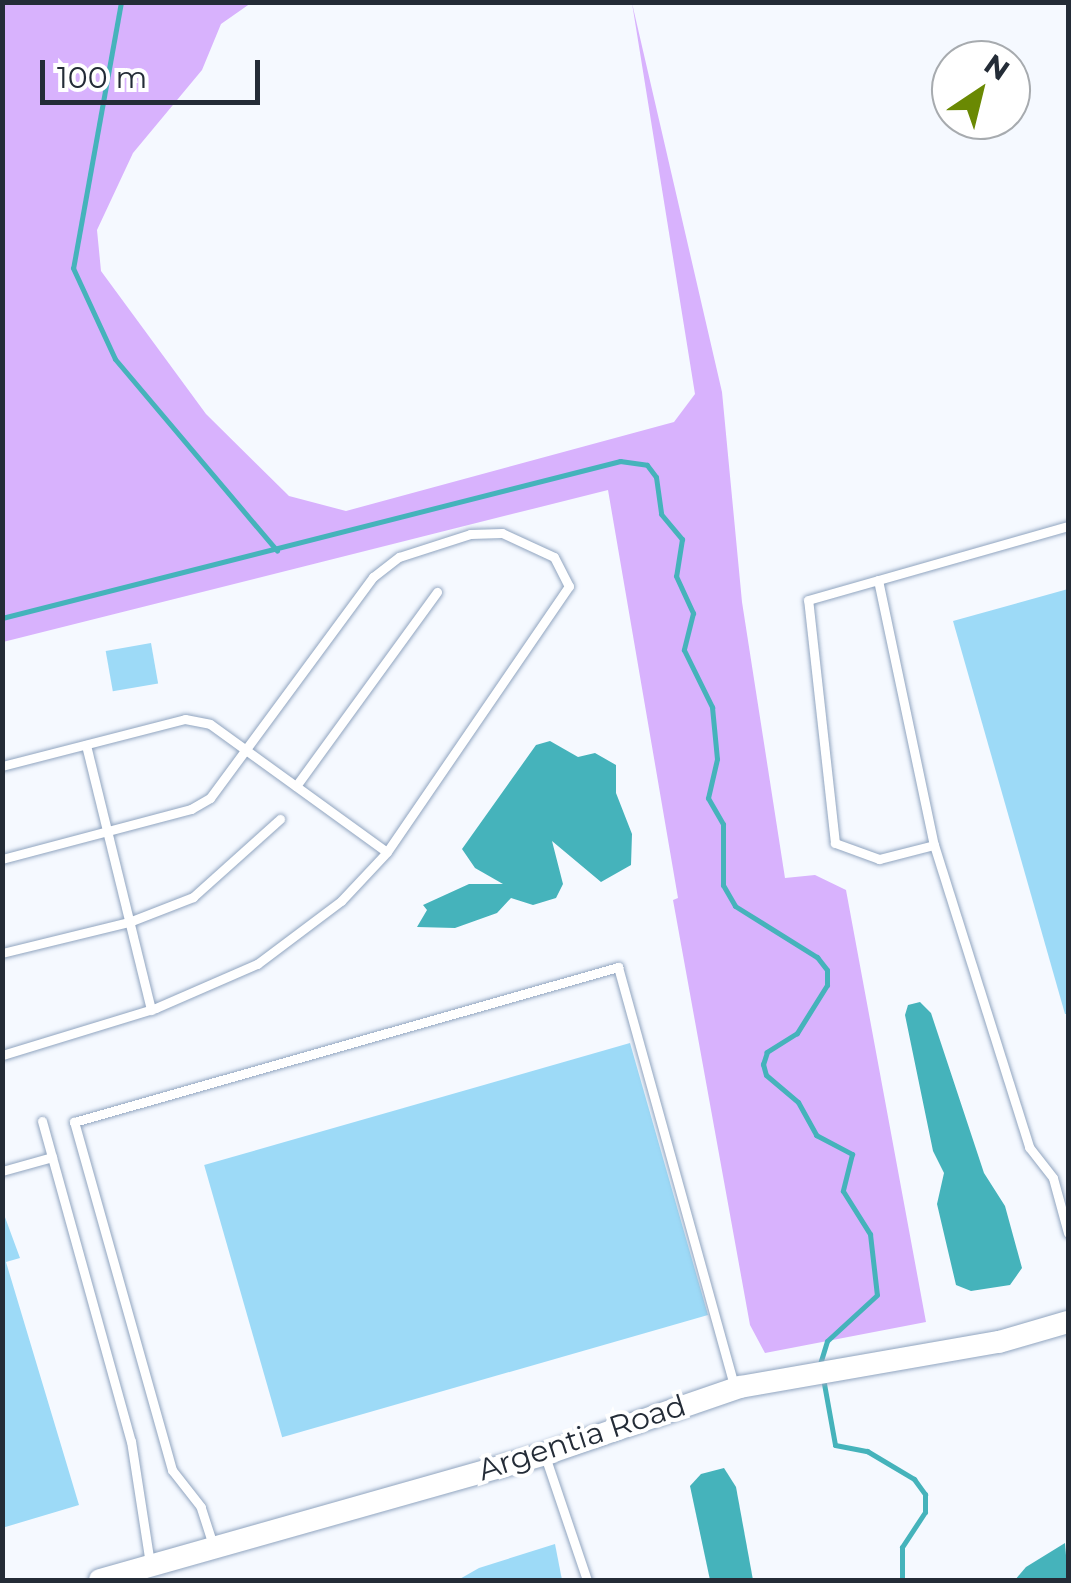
<!DOCTYPE html>
<style>
body{margin:0}
#map{position:relative;width:1071px;height:1583px;overflow:hidden;background:#f5f9ff;font-family:Montserrat,sans-serif}
div>[style]{position:absolute}
.green>*{inset:0;background:#d8b2fd}
.water>*{inset:0;background:#45b3bb}
.stream>*{height:5px;margin:-2.5px;padding:0 2.5px;transform-origin:2.5px;border-radius:2.5px;background:#45b3bb}
.building>*{inset:0;background:#9ddaf7;transform-origin:0 0}
.roads{filter:drop-shadow(0 0 2px #91a5c0) drop-shadow(0 0 2px #91a5c0)}
.service>*{height:9px;margin:-4.5px;padding:0 4.5px;transform-origin:4.5px;border-radius:4.5px;background:#fff}
.tertiary>*{height:22px;margin:-11px;padding:0 11px;transform-origin:11px;border-radius:11px;background:#fff}
span{translate:-50% -50%;white-space:nowrap;text-align:center;line-height:1.15;-webkit-text-stroke:8px #fff;paint-order:stroke}
.street-label{font-size:30px;color:#242c37}
.frame{position:absolute;inset:0;border:5px solid #242c37;pointer-events:none}
.north{position:absolute;left:931px;top:40px;width:100px;height:100px;box-sizing:border-box;background:#fff;border:2px solid #a7abaf;border-radius:50%;rotate:35deg;font-size:28px;font-weight:700;line-height:40px;text-align:center;color:#242c37}
.north::after{content:'';display:block;margin:auto;width:35px;height:45px;background:#6a8903;clip-path:polygon(50% 0,100% 100%,50% 72%,0 100%)}
.scale{position:absolute;left:40px;top:60px;width:220px;height:45px;box-sizing:border-box;border:5px solid #242c37;border-top:0;padding-left:12px;font-size:30px;line-height:35px;white-space:nowrap;color:#242c37;-webkit-text-stroke:8px #fff;paint-order:stroke}
</style>
<div id="map">
<div class="green">
<div style="clip-path:polygon(3px 2px,251px 3px,221px 24px,202px 70px,133px 153px,97px 230px,101px 271px,206px 414px,289px 496px,346px 511px,674px 422px,695px 394px,632px 3px,722px 392px,742px 602px,785px 878px,815px 875px,846px 890px,926px 1322px,765px 1353px,750px 1325px,673px 900px,678px 898px,608px 490px,3px 642px)"></div>
</div>
<div class="water">
<div style="clip-path:polygon(550px 741px,578px 757px,595px 753px,616px 765px,616px 793px,632px 834px,631px 865px,601px 882px,552px 841px,563px 884px,556px 898px,533px 905px,511px 898px,497px 913px,455px 928px,417px 927px,427px 910px,423px 905px,469px 884px,503px 884px,475px 868px,462px 849px,536px 745px)"></div>
<div style="clip-path:polygon(920px 1002px,931px 1013px,984px 1173px,1005px 1206px,1022px 1268px,1010px 1285px,971px 1291px,956px 1285px,937px 1204px,944px 1173px,933px 1151px,905px 1015px,908px 1005px)"></div>
<div style="clip-path:polygon(724px 1468px,736px 1487px,753px 1580px,710px 1580px,690px 1486px,701px 1474px)"></div>
<div style="clip-path:polygon(1065px 1543px,1068px 1580px,1015px 1580px,1026px 1567px)"></div>
</div>
<div class="stream">
<div style="left:121px;top:2px;width:270px;rotate:100.2deg"></div>
<div style="left:73px;top:268px;width:100px;rotate:65.2deg"></div>
<div style="left:115px;top:359px;width:251px;rotate:49.8deg"></div>
<div style="left:2px;top:618px;width:638px;rotate:-14.25deg"></div>
<div style="left:620px;top:461px;width:27px;rotate:8deg"></div>
<div style="left:647px;top:465px;width:15px;rotate:53deg"></div>
<div style="left:656px;top:477px;width:37px;rotate:82deg"></div>
<div style="left:661px;top:514px;width:33px;rotate:50deg"></div>
<div style="left:682px;top:539px;width:37px;rotate:99deg"></div>
<div style="left:676px;top:576px;width:41px;rotate:65.3deg"></div>
<div style="left:693px;top:613px;width:38px;rotate:104deg"></div>
<div style="left:684px;top:650px;width:64px;rotate:63.8deg"></div>
<div style="left:712px;top:707px;width:52px;rotate:84.5deg"></div>
<div style="left:717px;top:759px;width:40px;rotate:103deg"></div>
<div style="left:708px;top:798px;width:30px;rotate:60deg"></div>
<div style="left:723px;top:824px;width:61px;rotate:90deg"></div>
<div style="left:723px;top:885px;width:24px;rotate:60deg"></div>
<div style="left:735px;top:906px;width:97px;rotate:31.9deg"></div>
<div style="left:817px;top:957px;width:16px;rotate:52deg"></div>
<div style="left:827px;top:970px;width:15px;rotate:90deg"></div>
<div style="left:827px;top:985px;width:57px;rotate:122deg"></div>
<div style="left:797px;top:1033px;width:36px;rotate:148deg"></div>
<div style="left:767px;top:1052px;width:13px;rotate:108deg"></div>
<div style="left:763px;top:1064px;width:11px;rotate:75deg"></div>
<div style="left:766px;top:1075px;width:42px;rotate:40.2deg"></div>
<div style="left:798px;top:1102px;width:38px;rotate:61deg"></div>
<div style="left:816px;top:1135px;width:41px;rotate:27.8deg"></div>
<div style="left:852px;top:1154px;width:38px;rotate:104deg"></div>
<div style="left:843px;top:1191px;width:51px;rotate:57.9deg"></div>
<div style="left:870px;top:1234px;width:61px;rotate:83.5deg"></div>
<div style="left:877px;top:1295px;width:68px;rotate:137.4deg"></div>
<div style="left:827px;top:1341px;width:28px;rotate:107deg"></div>
<div style="left:823px;top:1378px;width:68px;rotate:79.8deg"></div>
<div style="left:835px;top:1445px;width:33px;rotate:11deg"></div>
<div style="left:867px;top:1451px;width:55px;rotate:30.8deg"></div>
<div style="left:914px;top:1479px;width:19px;rotate:54deg"></div>
<div style="left:925px;top:1494px;width:18px;rotate:90deg"></div>
<div style="left:925px;top:1512px;width:42px;rotate:123.3deg"></div>
<div style="left:902px;top:1547px;width:33px;rotate:90deg"></div>
</div>
<div class="building">
<div style="clip-path:polygon(1068px 589px,1068px 1014px,1065px 1014px,953px 621px)"></div>
<div style="left:151px;top:643px;width:41px;height:46px;rotate:80deg"></div>
<div style="left:630px;top:1043px;width:283px;height:443px;rotate:74deg"></div>
<div style="clip-path:polygon(2px 1209px,20px 1258px,6px 1262px,79px 1505px,2px 1528px)"></div>
<div style="clip-path:polygon(555px 1544px,562px 1580px,458px 1580px,479px 1568px)"></div>
</div>
<div class="roads">
<div class="service">
<div style="left:878px;top:580px;width:271px;rotate:78.1deg"></div>
<div style="left:934px;top:845px;width:57px;rotate:165.7deg"></div>
<div style="left:879px;top:859px;width:47px;rotate:-160deg"></div>
<div style="left:835px;top:843px;width:244px;rotate:-96.3deg"></div>
<div style="left:808px;top:600px;width:270px;rotate:-15.9deg"></div>
<div style="left:86px;top:745px;width:273px;rotate:76.2deg"></div>
<div style="left:2px;top:766px;width:189px;rotate:-14.4deg"></div>
<div style="left:185px;top:719px;width:25px;rotate:11deg"></div>
<div style="left:210px;top:724px;width:218px;rotate:35.9deg"></div>
<div style="left:296px;top:786px;width:240px;rotate:-54deg"></div>
<div style="left:934px;top:845px;width:317px;rotate:72.5deg"></div>
<div style="left:1029px;top:1147px;width:39px;rotate:52deg"></div>
<div style="left:1053px;top:1178px;width:57px;rotate:74.7deg"></div>
<div style="left:2px;top:859px;width:196px;rotate:-14.8deg"></div>
<div style="left:191px;top:809px;width:22px;rotate:-30deg"></div>
<div style="left:210px;top:798px;width:275px;rotate:-53.6deg"></div>
<div style="left:373px;top:577px;width:33px;rotate:-38deg"></div>
<div style="left:399px;top:557px;width:75px;rotate:-17.9deg"></div>
<div style="left:470px;top:534px;width:32px;rotate:-2deg"></div>
<div style="left:502px;top:533px;width:57px;rotate:24.8deg"></div>
<div style="left:554px;top:557px;width:33px;rotate:63deg"></div>
<div style="left:569px;top:586px;width:322px;rotate:124.4deg"></div>
<div style="left:387px;top:852px;width:67px;rotate:133.2deg"></div>
<div style="left:341px;top:901px;width:105px;rotate:143.1deg"></div>
<div style="left:257px;top:964px;width:110px;rotate:156.5deg"></div>
<div style="left:156px;top:1008px;width:161px;rotate:163deg"></div>
<div style="left:2px;top:953px;width:131px;rotate:-13.7deg"></div>
<div style="left:129px;top:922px;width:69px;rotate:-21.3deg"></div>
<div style="left:193px;top:897px;width:117px;rotate:-41.9deg"></div>
<div style="left:42px;top:1121px;width:332px;rotate:74.5deg"></div>
<div style="left:131px;top:1441px;width:124px;rotate:81.2deg"></div>
<div style="left:2px;top:1171px;width:52px;rotate:-15.6deg"></div>
<div style="left:545px;top:1456px;width:131px;rotate:71.3deg"></div>
<div style="left:213px;top:1545px;width:40px;rotate:-108deg"></div>
<div style="left:201px;top:1507px;width:47px;rotate:-128.1deg"></div>
<div style="left:172px;top:1470px;width:362px;rotate:-105.7deg"></div>
<div style="left:74px;top:1122px;width:566px;rotate:-15.9deg"></div>
<div style="left:618px;top:967px;width:434px;rotate:74.5deg"></div>
</div>
<div class="tertiary">
<div style="left:100px;top:1580px;width:469px;rotate:-15.8deg"></div>
<div style="left:551px;top:1452px;width:200px;rotate:-19deg"></div>
<div style="left:740px;top:1387px;width:263px;rotate:-9.9deg"></div>
<div style="left:999px;top:1342px;width:72px;rotate:-16.2deg"></div>
</div>
</div>
<div class="street-label">
<span style="left:582px;top:1438px;rotate:-18deg">Argentia Road</span>
</div>
<div class="frame"></div>
<div class="north">N</div>
<div class="scale">100 m</div>
</div>
